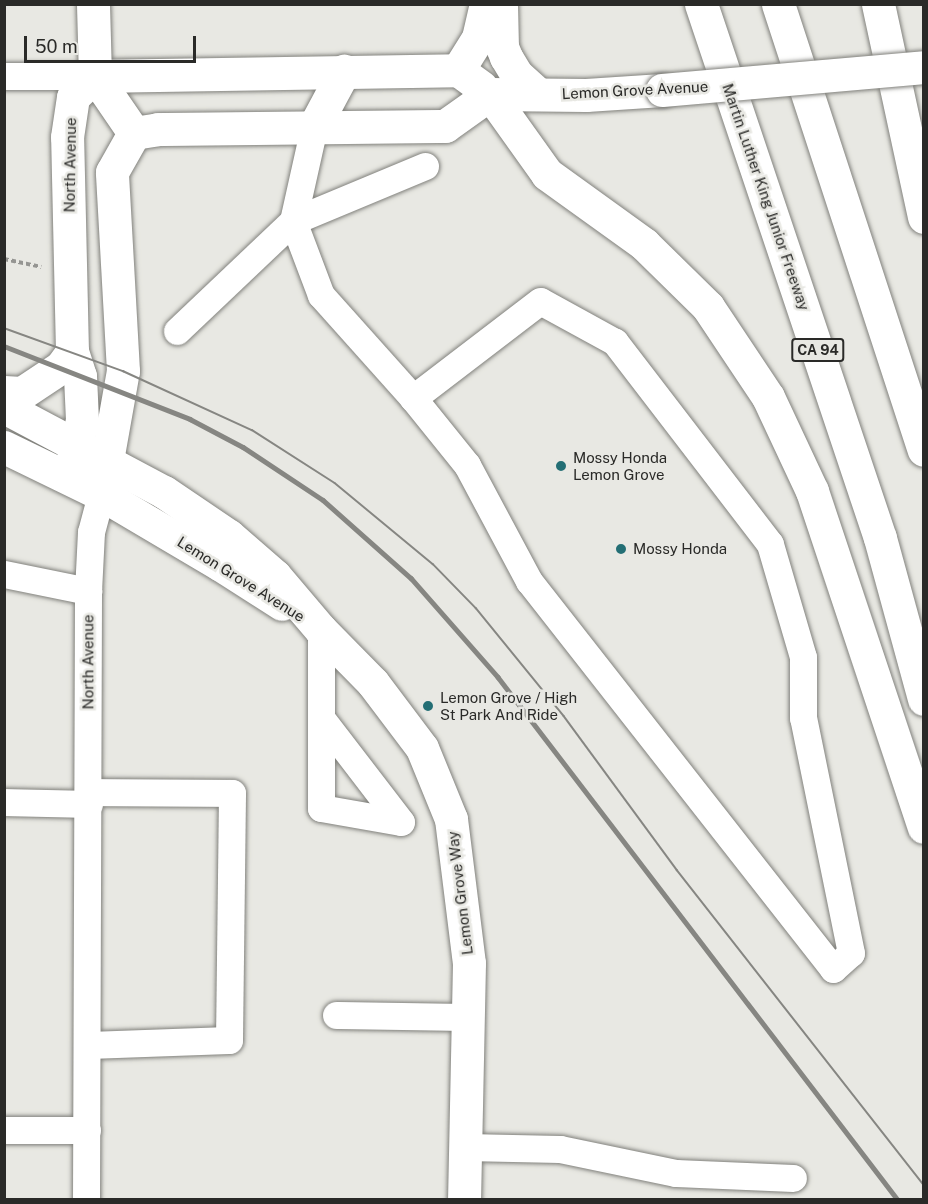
<!DOCTYPE html>
<style>
body{margin:0}
#map{position:relative;width:928px;height:1204px;overflow:hidden;background:#e8e8e3;font-family:"Public Sans",sans-serif}
div>[style]{position:absolute}
.path>*{height:4px;margin-top:-2px;transform-origin:0;background:repeating-linear-gradient(90deg,#959592 0 4.5px,transparent 0 7.5px)}
.roads{filter:drop-shadow(0 0 2px #81817c) drop-shadow(0 0 2px #81817c)}
.minor>*{height:27px;margin:-13.5px;padding:0 13.5px;transform-origin:13.5px;border-radius:13.5px;background:#fff}
.major>*{height:33px;margin:-16.5px;padding:0 16.5px;transform-origin:16.5px;border-radius:16.5px;background:#fff}
.highway>*{height:33px;margin:-16.5px;padding:0 16.5px;transform-origin:16.5px;border-radius:16.5px;background:#fff}
.tram>*{height:1.5px;margin:-0.75px;padding:0 0.75px;transform-origin:0.75px;border-radius:0.75px;background:#868682}
.rail>*{height:4.5px;margin:-2.25px;padding:0 2.25px;transform-origin:2.25px;border-radius:2.25px;background:#868682}
.bridges{filter:drop-shadow(0 0 2px #81817c) drop-shadow(0 0 2px #81817c)}
.major-bridge>*{height:33px;margin:-16.5px;padding:0 16.5px;transform-origin:16.5px;border-radius:16.5px;background:#fff}
.dots>*{width:16px;height:16px;translate:-50% -50%;box-sizing:border-box;border:3px solid #e8e8e3;border-radius:50%}
span{translate:-50% -50%;white-space:nowrap;text-align:center;line-height:1.15;-webkit-text-stroke:5px #e8e8e3;paint-order:stroke}
.shield-label span{padding:2px 4px;background:#e8e8e3;border:2px solid;border-radius:4px;-webkit-text-stroke-width:0}
.shield-label{font-size:14px;color:#2a2a28;font-weight:700}
.street-label{font-size:15px;color:#2a2a28}
.poi-label{font-size:15px;color:#2a2a28}
.left{translate:0 -50%;text-align:left}
.frame{position:absolute;inset:0;border:6px solid #2a2a28;pointer-events:none}
.scale{position:absolute;left:24px;top:36px;width:172px;height:27px;box-sizing:border-box;border:3px solid #2a2a28;border-top:0;padding-left:8px;font-size:18px;line-height:21px;white-space:nowrap;color:#2a2a28;-webkit-text-stroke:4px #e8e8e3;paint-order:stroke}
</style>
<div id="map">
<div class="path">
<div style="left:4px;top:259px;width:38px;rotate:12deg"></div>
</div>
<div class="roads">
<div class="minor">
<div style="left:4px;top:76px;width:91px"></div>
<div style="left:314px;top:127px;width:96px;rotate:102.6deg"></div>
<div style="left:293px;top:221px;width:79px;rotate:69.3deg"></div>
<div style="left:321px;top:295px;width:138px;rotate:48.2deg"></div>
<div style="left:413px;top:398px;width:86px;rotate:51.1deg"></div>
<div style="left:467px;top:465px;width:132px;rotate:61.9deg"></div>
<div style="left:529px;top:581px;width:493px;rotate:51.9deg"></div>
<div style="left:833px;top:969px;width:24px;rotate:-42deg"></div>
<div style="left:851px;top:953px;width:240px;rotate:-101.5deg"></div>
<div style="left:803px;top:718px;width:61px;rotate:-90deg"></div>
<div style="left:803px;top:657px;width:118px;rotate:-106.3deg"></div>
<div style="left:770px;top:544px;width:255px;rotate:-127.5deg"></div>
<div style="left:615px;top:342px;width:85px;rotate:-151.3deg"></div>
<div style="left:540px;top:301px;width:160px;rotate:142.6deg"></div>
<div style="left:177px;top:331px;width:160px;rotate:-43.5deg"></div>
<div style="left:293px;top:221px;width:143px;rotate:-22.6deg"></div>
<div style="left:4px;top:574px;width:86px;rotate:11.4deg"></div>
<div style="left:321px;top:630px;width:178px;rotate:90deg"></div>
<div style="left:321px;top:808px;width:81px;rotate:9.9deg"></div>
<div style="left:401px;top:822px;width:130px;rotate:-127.5deg"></div>
<div style="left:4px;top:802px;width:85px;rotate:1.3deg"></div>
<div style="left:336px;top:1015px;width:132px;rotate:0.9deg"></div>
<div style="left:88px;top:1045px;width:141px;rotate:-2deg"></div>
<div style="left:229px;top:1040px;width:247px;rotate:-89.3deg"></div>
<div style="left:232px;top:793px;width:143px;rotate:-179.6deg"></div>
<div style="left:4px;top:1130px;width:83px"></div>
<div style="left:465px;top:1147px;width:95px;rotate:1.2deg"></div>
<div style="left:560px;top:1149px;width:118px;rotate:11.7deg"></div>
<div style="left:676px;top:1173px;width:117px;rotate:2.4deg"></div>
<div style="left:86px;top:1200px;width:609px;rotate:-89.81deg"></div>
<div style="left:88px;top:591px;width:59px;rotate:-87.1deg"></div>
<div style="left:91px;top:532px;width:39px;rotate:-75deg"></div>
</div>
<div class="major">
<div style="left:95px;top:76px;width:363px;rotate:-0.9deg"></div>
<div style="left:458px;top:70px;width:29px;rotate:36deg"></div>
<div style="left:95px;top:76px;width:69px;rotate:55.6deg"></div>
<div style="left:314px;top:127px;width:64px;rotate:-61.8deg"></div>
<div style="left:134px;top:133px;width:24px;rotate:-9deg"></div>
<div style="left:158px;top:129px;width:287px;rotate:-0.6deg"></div>
<div style="left:445px;top:126px;width:55px;rotate:-35.4deg"></div>
<div style="left:490px;top:94px;width:96px;rotate:0.6deg"></div>
<div style="left:586px;top:95px;width:76px;rotate:-3.8deg"></div>
<div style="left:4px;top:392px;width:18px;rotate:3deg"></div>
<div style="left:22px;top:393px;width:47px;rotate:-33.7deg"></div>
<div style="left:61px;top:367px;width:19px;rotate:-54deg"></div>
<div style="left:4px;top:407px;width:181px;rotate:28deg"></div>
<div style="left:164px;top:492px;width:78px;rotate:34.1deg"></div>
<div style="left:229px;top:536px;width:61px;rotate:41deg"></div>
<div style="left:275px;top:576px;width:71px;rotate:49.6deg"></div>
<div style="left:321px;top:630px;width:74px;rotate:45.5deg"></div>
<div style="left:373px;top:683px;width:81px;rotate:53deg"></div>
<div style="left:422px;top:748px;width:77px;rotate:67.8deg"></div>
<div style="left:451px;top:819px;width:145px;rotate:82.9deg"></div>
<div style="left:469px;top:963px;width:237px;rotate:91.2deg"></div>
<div style="left:4px;top:447px;width:108px;rotate:25.9deg"></div>
<div style="left:101px;top:494px;width:139px;rotate:30.6deg"></div>
<div style="left:221px;top:565px;width:72px;rotate:32.6deg"></div>
<div style="left:69px;top:476px;width:57px;rotate:-76.9deg"></div>
<div style="left:82px;top:420px;width:44px;rotate:-92.6deg"></div>
<div style="left:80px;top:376px;width:25px;rotate:-108deg"></div>
<div style="left:72px;top:352px;width:215px;rotate:-91.3deg"></div>
<div style="left:67px;top:137px;width:40px;rotate:-81.5deg"></div>
<div style="left:73px;top:97px;width:30px;rotate:-44deg"></div>
<div style="left:95px;top:76px;width:72px;rotate:-91.6deg"></div>
<div style="left:101px;top:494px;width:125px;rotate:-79.9deg"></div>
<div style="left:123px;top:371px;width:199px;rotate:-93.2deg"></div>
<div style="left:112px;top:172px;width:45px;rotate:-60.6deg"></div>
</div>
<div class="highway">
<div style="left:501px;top:4px;width:43px;rotate:88.7deg"></div>
<div style="left:502px;top:47px;width:11px;rotate:68deg"></div>
<div style="left:506px;top:57px;width:21px;rotate:59deg"></div>
<div style="left:517px;top:75px;width:28px;rotate:42deg"></div>
<div style="left:701px;top:4px;width:563px;rotate:71.47deg"></div>
<div style="left:880px;top:538px;width:167px;rotate:74.7deg"></div>
<div style="left:778px;top:4px;width:469px;rotate:71.9deg"></div>
<div style="left:878px;top:4px;width:218px;rotate:77.8deg"></div>
<div style="left:458px;top:70px;width:38px;rotate:-58deg"></div>
<div style="left:478px;top:38px;width:35px;rotate:-77deg"></div>
<div style="left:490px;top:94px;width:98px;rotate:54.5deg"></div>
<div style="left:547px;top:174px;width:120px;rotate:35.8deg"></div>
<div style="left:644px;top:244px;width:90px;rotate:44.5deg"></div>
<div style="left:708px;top:307px;width:108px;rotate:56.3deg"></div>
<div style="left:768px;top:397px;width:104px;rotate:64.9deg"></div>
<div style="left:812px;top:491px;width:354px;rotate:71.6deg"></div>
</div>
</div>
<div class="tram">
<div style="left:4px;top:328px;width:127px;rotate:19.9deg"></div>
<div style="left:123px;top:371px;width:142px;rotate:24.6deg"></div>
<div style="left:252px;top:430px;width:98px;rotate:32.6deg"></div>
<div style="left:335px;top:483px;width:127px;rotate:39.6deg"></div>
<div style="left:433px;top:564px;width:62px;rotate:45.7deg"></div>
<div style="left:476px;top:608px;width:139px;rotate:50.8deg"></div>
<div style="left:564px;top:716px;width:191px;rotate:53.7deg"></div>
<div style="left:677px;top:870px;width:400px;rotate:51.9deg"></div>
</div>
<div class="rail">
<div style="left:4px;top:346px;width:200px;rotate:21.4deg"></div>
<div style="left:190px;top:419px;width:60px;rotate:27.8deg"></div>
<div style="left:243px;top:447px;width:96px;rotate:33.5deg"></div>
<div style="left:323px;top:500px;width:118px;rotate:41.6deg"></div>
<div style="left:411px;top:578px;width:132px;rotate:48.7deg"></div>
<div style="left:498px;top:677px;width:658px;rotate:52.59deg"></div>
</div>
<div class="bridges">
<div class="major-bridge">
<div style="left:662px;top:90px;width:263px;rotate:-5deg"></div>
</div>
</div>
<div class="dots">
<div style="left:561px;top:466px;background:#236e74"></div>
<div style="left:621px;top:549px;background:#236e74"></div>
<div style="left:428px;top:706px;background:#236e74"></div>
</div>
<div class="shield-label">
<span style="left:818px;top:350px">CA 94</span>
</div>
<div class="street-label">
<span style="left:635px;top:90px;rotate:-3deg">Lemon Grove Avenue</span>
<span style="left:70px;top:165px;rotate:-89deg">North Avenue</span>
<span style="left:766px;top:197px;rotate:71deg">Martin Luther King Junior Freeway</span>
<span style="left:241px;top:579px;rotate:32deg">Lemon Grove Avenue</span>
<span style="left:88px;top:662px;rotate:-90deg">North Avenue</span>
<span style="left:460px;top:893px;rotate:-97deg">Lemon Grove Way</span>
</div>
<div class="poi-label">
<span class="left" style="left:573px;top:466px">Mossy Honda<br>Lemon Grove</span>
<span class="left" style="left:633px;top:549px">Mossy Honda</span>
<span class="left" style="left:440px;top:706px">Lemon Grove / High<br>St Park And Ride</span>
</div>
<div class="frame"></div>
<div class="scale">50 m</div>
</div>
